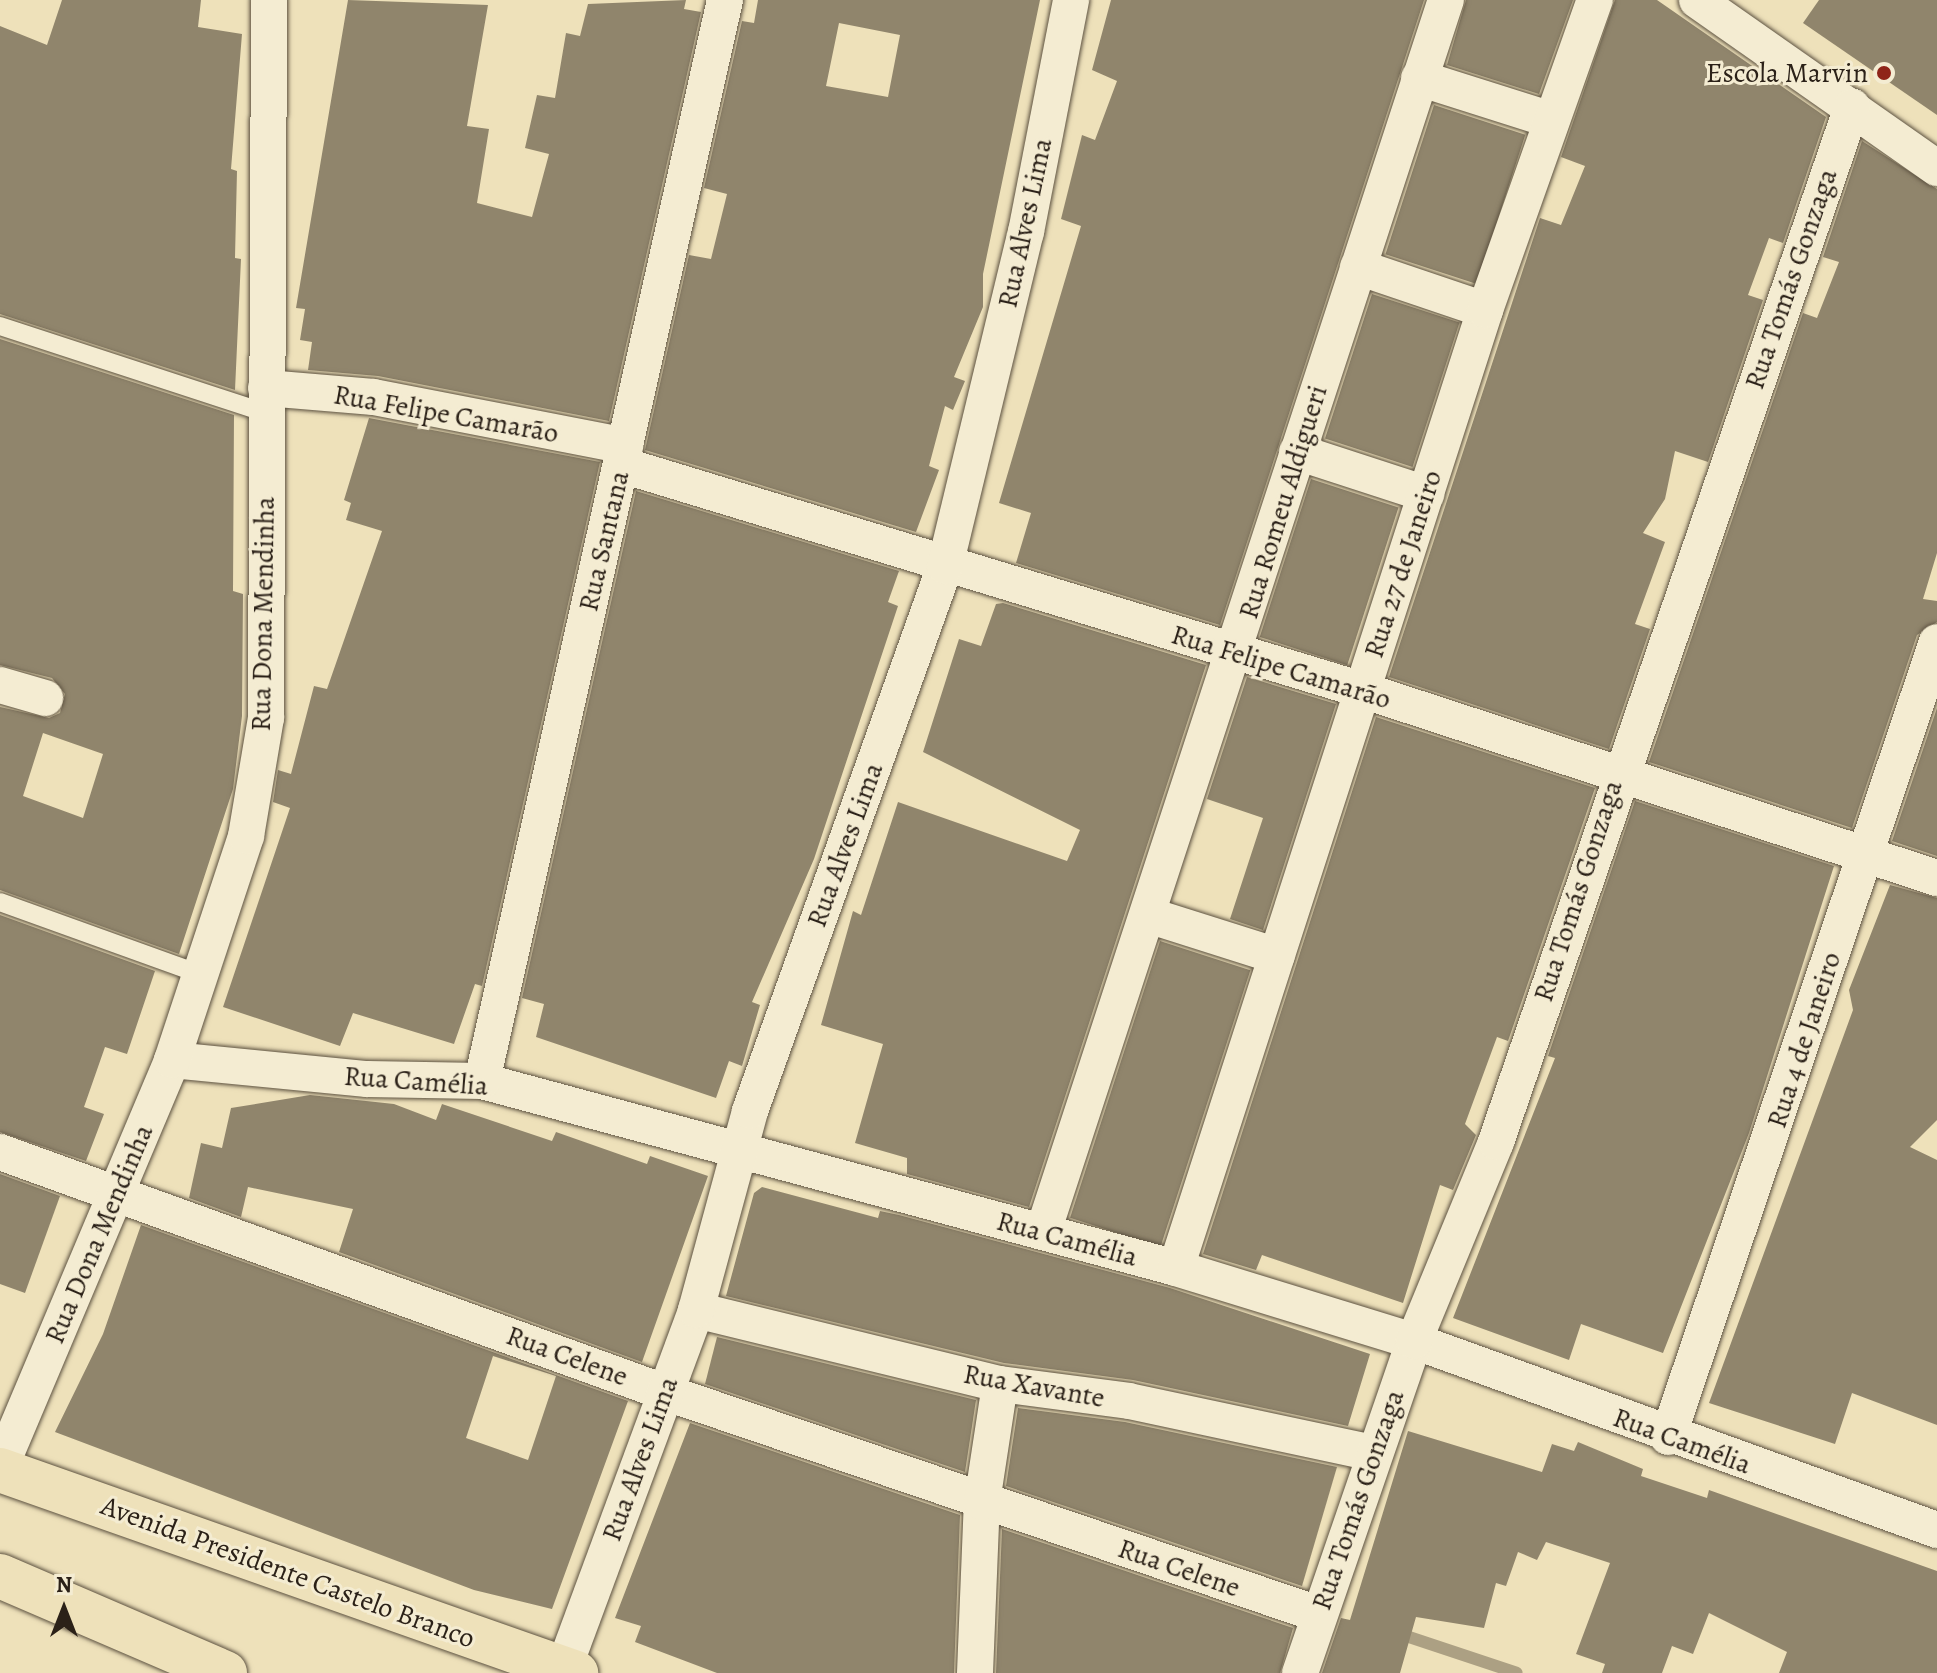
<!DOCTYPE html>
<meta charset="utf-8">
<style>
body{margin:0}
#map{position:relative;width:1937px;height:1673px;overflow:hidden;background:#eee1ba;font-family:Alegreya,serif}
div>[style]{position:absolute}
.stream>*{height:12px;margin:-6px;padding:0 6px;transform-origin:6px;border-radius:6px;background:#aca083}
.building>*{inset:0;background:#90856c;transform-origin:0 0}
.roads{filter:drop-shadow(0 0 2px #5c5140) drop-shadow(0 0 2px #5c5140)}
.service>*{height:18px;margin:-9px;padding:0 9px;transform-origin:9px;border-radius:9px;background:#f4ecd2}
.minor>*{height:36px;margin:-18px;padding:0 18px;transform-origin:18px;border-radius:18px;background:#f4ecd2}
.primary>*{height:44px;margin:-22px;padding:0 22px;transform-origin:22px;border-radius:22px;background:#eee1ba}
.dots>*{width:22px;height:22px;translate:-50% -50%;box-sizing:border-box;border:4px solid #f4ecd2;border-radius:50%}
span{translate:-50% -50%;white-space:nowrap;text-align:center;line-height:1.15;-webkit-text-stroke:6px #f4ecd2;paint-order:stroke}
.poi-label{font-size:28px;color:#2b2118}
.right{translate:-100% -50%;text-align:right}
.street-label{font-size:28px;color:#2b2118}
.north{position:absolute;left:24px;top:1569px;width:80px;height:80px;-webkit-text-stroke:6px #f4ecd2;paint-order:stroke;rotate:0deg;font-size:22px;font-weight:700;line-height:32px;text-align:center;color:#2b2118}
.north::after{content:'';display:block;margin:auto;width:28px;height:36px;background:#2b2118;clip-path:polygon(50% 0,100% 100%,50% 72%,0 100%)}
</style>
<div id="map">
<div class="stream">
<div style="left:1397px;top:1633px;width:126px;rotate:18.4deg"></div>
</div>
<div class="building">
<div style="clip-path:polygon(62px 0,201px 0,198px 27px,242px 34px,231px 169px,237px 171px,235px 258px,241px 259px,235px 390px,0 314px,0 26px,47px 45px)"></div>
<div style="clip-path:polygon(348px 0,488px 5px,467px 126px,489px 129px,477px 203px,532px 217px,549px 154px,525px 148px,537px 95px,555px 98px,566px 33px,580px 36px,588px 4px,686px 0,684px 9px,701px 12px,609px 421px,378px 376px,308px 370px,312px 342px,300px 340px,305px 309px,296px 308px)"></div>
<div style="clip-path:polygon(evenodd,758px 0,1040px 0,983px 274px,983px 307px,954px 377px,965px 381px,953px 410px,945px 406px,929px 466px,939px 470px,916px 532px,645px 450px,689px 255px,711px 259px,727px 194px,704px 188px,742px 21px,754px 23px,758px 0,839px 23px,900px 35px,888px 97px,826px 86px,839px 23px)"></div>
<div style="clip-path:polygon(1111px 0,1424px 0,1220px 625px,1016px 563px,1031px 513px,999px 503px,1081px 226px,1061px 219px,1082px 135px,1095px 140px,1117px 81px,1092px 70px)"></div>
<div style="clip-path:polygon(1466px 0,1573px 0,1539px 94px,1447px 65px)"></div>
<div style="clip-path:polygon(1615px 0,1657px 0,1826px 117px,1783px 243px,1769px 238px,1748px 295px,1763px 300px,1708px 462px,1675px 451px,1665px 499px,1643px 533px,1665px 542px,1635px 624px,1650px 629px,1609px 749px,1389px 677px,1540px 218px,1561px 225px,1585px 166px,1561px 157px)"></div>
<div style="clip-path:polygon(1819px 0,1937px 0,1937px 115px,1803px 23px)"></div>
<div style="left:1434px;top:105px;width:96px;height:157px;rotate:18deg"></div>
<div style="clip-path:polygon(1862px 141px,1937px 189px,1937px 553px,1923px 599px,1937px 601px,1937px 622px,1917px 635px,1852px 828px,1649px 762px,1803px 313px,1817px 318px,1839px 262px,1823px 257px)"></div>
<div style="left:1372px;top:294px;width:92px;height:152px;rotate:18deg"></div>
<div style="clip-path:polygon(evenodd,0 339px,234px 415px,233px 591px,243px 594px,242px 716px,233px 789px,179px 954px,0 890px,0 707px,49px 718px,60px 713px,65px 694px,52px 678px,0 665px,0 339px,43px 733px,103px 754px,83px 818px,23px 796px,43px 733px)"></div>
<div style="clip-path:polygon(369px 418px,600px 462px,482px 986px,475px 984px,454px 1044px,353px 1013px,340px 1046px,223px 1007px,290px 808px,273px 802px,278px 770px,291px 774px,314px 686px,327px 689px,382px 531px,346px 520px,351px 503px,344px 500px)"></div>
<div style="left:1311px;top:479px;width:92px;height:166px;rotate:18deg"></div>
<div style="clip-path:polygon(636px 491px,899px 571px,888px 602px,898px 606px,814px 859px,752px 1002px,760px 1005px,742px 1066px,729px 1061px,716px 1098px,536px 1037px,544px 1004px,522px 998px)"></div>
<div style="clip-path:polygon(1003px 603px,1206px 665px,1029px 1207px,907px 1174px,907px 1158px,855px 1143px,883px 1044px,821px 1025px,853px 911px,861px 915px,898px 802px,1067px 861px,1080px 830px,923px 752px,959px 639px,981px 646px,996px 604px)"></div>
<div style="clip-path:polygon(1247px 677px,1336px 704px,1263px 930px,1230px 919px,1263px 818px,1207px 799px)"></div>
<div style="clip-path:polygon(1937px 708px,1937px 856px,1892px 841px)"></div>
<div style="clip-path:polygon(1376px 717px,1595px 788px,1508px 1041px,1497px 1037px,1465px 1124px,1476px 1135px,1453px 1190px,1440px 1185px,1403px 1303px,1262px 1255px,1256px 1270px,1203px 1254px)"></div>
<div style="clip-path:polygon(1635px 801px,1834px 866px,1749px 1133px,1663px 1353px,1581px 1324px,1569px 1360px,1453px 1318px,1555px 1058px,1548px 1056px)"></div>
<div style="clip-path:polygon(1890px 885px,1937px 898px,1937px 1120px,1910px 1147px,1937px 1160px,1937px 1425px,1852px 1393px,1835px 1444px,1709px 1403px,1853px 1010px,1849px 990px)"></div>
<div style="clip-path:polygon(0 915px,155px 971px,127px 1054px,105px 1047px,84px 1107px,104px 1114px,86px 1161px,0 1132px)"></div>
<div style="left:1160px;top:941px;width:95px;height:291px;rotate:18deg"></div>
<div style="clip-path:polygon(310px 1095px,394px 1104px,436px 1120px,442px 1104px,552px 1141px,556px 1132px,647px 1164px,650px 1156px,708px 1176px,642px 1362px,339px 1252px,353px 1209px,248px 1187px,241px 1217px,189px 1198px,201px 1143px,222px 1148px,231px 1108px)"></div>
<div style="clip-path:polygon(0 1174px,60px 1196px,25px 1293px,0 1284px)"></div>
<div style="clip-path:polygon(762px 1187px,878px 1218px,880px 1211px,899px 1215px,1170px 1288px,1370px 1354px,1348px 1426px,1133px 1380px,1004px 1363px,726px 1296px,754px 1193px)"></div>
<div style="clip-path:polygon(evenodd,141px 1225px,628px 1401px,552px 1609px,474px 1590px,55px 1432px,103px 1334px,141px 1225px,493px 1356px,556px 1376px,528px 1460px,466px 1438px,493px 1356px)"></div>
<div style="clip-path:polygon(717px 1337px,976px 1400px,965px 1472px,705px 1384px)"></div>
<div style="clip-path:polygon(1018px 1408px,1125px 1422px,1337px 1467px,1302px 1586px,1006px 1486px)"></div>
<div style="clip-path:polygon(690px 1423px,960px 1515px,954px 1673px,717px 1673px,635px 1642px,641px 1626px,615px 1618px)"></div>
<div style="clip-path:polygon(1408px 1431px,1542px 1472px,1552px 1444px,1574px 1451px,1578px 1442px,1643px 1469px,1641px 1476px,1707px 1498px,1709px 1490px,1937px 1571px,1937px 1673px,1779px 1673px,1787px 1652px,1709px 1613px,1693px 1654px,1672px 1646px,1662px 1673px,1602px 1673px,1605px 1664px,1576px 1654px,1610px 1563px,1546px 1542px,1537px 1560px,1518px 1552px,1506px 1586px,1496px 1583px,1484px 1628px,1416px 1617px,1400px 1673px,1322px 1673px,1341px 1618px,1350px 1620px)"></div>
<div style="clip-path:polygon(1002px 1529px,1293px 1628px,1280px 1673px,996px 1673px)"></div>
</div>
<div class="roads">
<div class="service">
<div style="left:0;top:326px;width:280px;rotate:18.1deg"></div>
<div style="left:0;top:902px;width:213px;rotate:19.8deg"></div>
</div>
<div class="minor">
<div style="left:1697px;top:0;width:293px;rotate:35deg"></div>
<div style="left:1419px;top:78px;width:135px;rotate:17.6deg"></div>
<div style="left:1358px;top:267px;width:134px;rotate:18.7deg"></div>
<div style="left:266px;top:388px;width:108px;rotate:4.8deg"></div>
<div style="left:374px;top:397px;width:256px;rotate:11deg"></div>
<div style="left:1297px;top:452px;width:136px;rotate:18deg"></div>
<div style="left:622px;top:465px;width:773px;rotate:16.91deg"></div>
<div style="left:1362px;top:690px;width:605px;rotate:18.11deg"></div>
<div style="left:0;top:685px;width:47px;rotate:16.1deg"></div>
<div style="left:1148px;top:915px;width:135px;rotate:17.6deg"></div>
<div style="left:172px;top:1060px;width:196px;rotate:5.6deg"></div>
<div style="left:367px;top:1079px;width:115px;rotate:1deg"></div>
<div style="left:482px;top:1081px;width:719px;rotate:15.08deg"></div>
<div style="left:1176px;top:1268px;width:249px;rotate:17.1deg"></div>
<div style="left:1414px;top:1341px;width:556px;rotate:19.87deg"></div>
<div style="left:482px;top:1081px;width:1108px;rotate:-77.33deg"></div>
<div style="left:0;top:1152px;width:706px;rotate:19.87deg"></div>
<div style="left:664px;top:1392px;width:691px;rotate:18.75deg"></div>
<div style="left:1043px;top:1232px;width:1296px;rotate:-71.89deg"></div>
<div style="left:1176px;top:1268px;width:1007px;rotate:-72.12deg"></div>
<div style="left:1485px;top:310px;width:329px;rotate:-70.5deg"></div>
<div style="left:696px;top:1310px;width:313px;rotate:13.7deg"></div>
<div style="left:1000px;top:1384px;width:130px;rotate:7.5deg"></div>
<div style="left:1129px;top:1401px;width:249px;rotate:12deg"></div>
<div style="left:1668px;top:1437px;width:839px;rotate:-71.31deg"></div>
<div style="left:0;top:1468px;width:443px;rotate:-67.1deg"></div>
<div style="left:172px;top:1060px;width:236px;rotate:-71.7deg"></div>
<div style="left:246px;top:836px;width:120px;rotate:-80.4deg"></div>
<div style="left:266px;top:718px;width:718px;rotate:-89.76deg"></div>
<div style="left:562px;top:1673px;width:387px;rotate:-69.7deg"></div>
<div style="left:696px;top:1310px;width:206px;rotate:-74.8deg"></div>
<div style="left:750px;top:1111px;width:579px;rotate:-70.31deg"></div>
<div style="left:945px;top:566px;width:344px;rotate:-76.4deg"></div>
<div style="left:1026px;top:232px;width:236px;rotate:-79deg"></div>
<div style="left:975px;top:1673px;width:171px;rotate:-87.7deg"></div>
<div style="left:982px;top:1502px;width:119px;rotate:-81.3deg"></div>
<div style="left:1300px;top:1673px;width:351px;rotate:-71deg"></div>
<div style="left:1414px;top:1341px;width:215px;rotate:-67.6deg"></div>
<div style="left:1496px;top:1142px;width:1095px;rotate:-71.02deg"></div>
</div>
<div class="primary">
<div style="left:0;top:1470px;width:611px;rotate:19.41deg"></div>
<div style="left:0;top:1576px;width:245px;rotate:23.3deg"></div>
</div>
</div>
<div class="dots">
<div style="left:1884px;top:73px;background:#8f2418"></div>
</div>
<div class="poi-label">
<span class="right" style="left:1868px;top:73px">Escola Marvin</span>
</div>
<div class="street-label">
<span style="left:1025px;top:223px;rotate:-78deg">Rua Alves Lima</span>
<span style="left:1791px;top:279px;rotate:-71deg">Rua Tomás Gonzaga</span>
<span style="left:446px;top:414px;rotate:10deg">Rua Felipe Camarão</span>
<span style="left:1283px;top:502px;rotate:-73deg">Rua Romeu Aldigueri</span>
<span style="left:604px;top:541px;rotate:-77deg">Rua Santana</span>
<span style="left:1403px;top:564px;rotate:-72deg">Rua 27 de Janeiro</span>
<span style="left:263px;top:614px;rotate:-89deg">Rua Dona Mendinha</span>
<span style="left:1281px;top:667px;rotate:17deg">Rua Felipe Camarão</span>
<span style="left:845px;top:845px;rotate:-70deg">Rua Alves Lima</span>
<span style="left:1578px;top:891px;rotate:-72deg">Rua Tomás Gonzaga</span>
<span style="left:1804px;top:1040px;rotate:-72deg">Rua 4 de Janeiro</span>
<span style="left:416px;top:1081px;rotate:4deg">Rua Camélia</span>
<span style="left:99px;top:1234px;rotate:-67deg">Rua Dona Mendinha</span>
<span style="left:1067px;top:1239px;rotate:15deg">Rua Camélia</span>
<span style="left:567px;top:1356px;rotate:20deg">Rua Celene</span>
<span style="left:1034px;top:1386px;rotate:10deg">Rua Xavante</span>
<span style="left:1682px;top:1441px;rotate:20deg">Rua Camélia</span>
<span style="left:640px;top:1459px;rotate:-70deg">Rua Alves Lima</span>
<span style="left:1358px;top:1500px;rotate:-71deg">Rua Tomás Gonzaga</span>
<span style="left:1179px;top:1568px;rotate:19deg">Rua Celene</span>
<span style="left:288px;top:1572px;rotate:20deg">Avenida Presidente Castelo Branco</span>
</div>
<div class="north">N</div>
</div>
